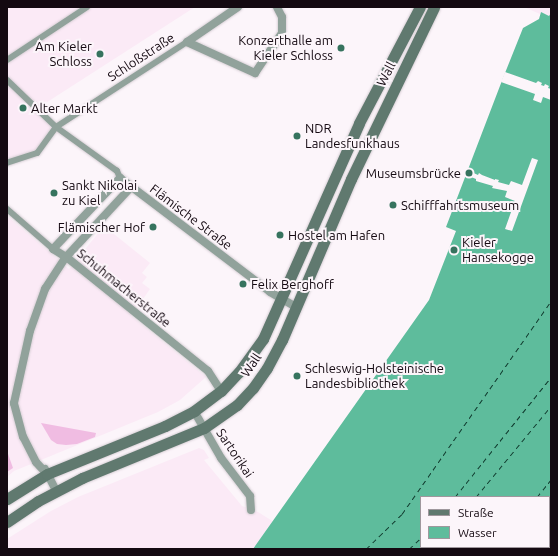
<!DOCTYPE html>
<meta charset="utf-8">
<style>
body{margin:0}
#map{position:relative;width:558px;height:556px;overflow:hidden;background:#fcf5fa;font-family:Ubuntu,sans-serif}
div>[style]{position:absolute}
.built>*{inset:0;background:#fbeaf6}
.green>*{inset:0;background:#f0bce2}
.water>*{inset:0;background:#5ebc9c}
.pier>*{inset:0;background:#fcf5fa}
.ferry>*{height:1px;margin-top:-0.5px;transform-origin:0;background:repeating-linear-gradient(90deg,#0f3a2d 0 5px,transparent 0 9px)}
.roads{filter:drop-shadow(0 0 1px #d7cfd5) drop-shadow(0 0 1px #d7cfd5)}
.pedestrian>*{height:6px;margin:-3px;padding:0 3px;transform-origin:3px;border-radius:3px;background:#91a29b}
.minor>*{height:8px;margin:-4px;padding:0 4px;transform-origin:4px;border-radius:4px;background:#91a29b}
.secondary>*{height:11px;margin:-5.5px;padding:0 5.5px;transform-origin:5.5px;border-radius:5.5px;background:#60796f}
.dots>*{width:11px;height:11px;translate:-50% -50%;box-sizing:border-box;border:2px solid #fcf5fa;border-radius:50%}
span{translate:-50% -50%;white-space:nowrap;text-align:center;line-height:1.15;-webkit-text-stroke:4px #fcf5fa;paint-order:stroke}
.poi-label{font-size:13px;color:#140911}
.right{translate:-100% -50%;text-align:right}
.left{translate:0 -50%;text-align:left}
.street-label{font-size:13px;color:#140911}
.frame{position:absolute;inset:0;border:8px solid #140911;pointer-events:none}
.legend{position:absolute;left:420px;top:496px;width:130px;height:52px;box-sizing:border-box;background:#fcf5fa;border:1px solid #9f979d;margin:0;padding:5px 7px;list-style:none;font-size:12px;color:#140911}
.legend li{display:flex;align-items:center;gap:8px;height:20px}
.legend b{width:20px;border:1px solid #9f979d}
</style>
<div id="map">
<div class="built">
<div style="clip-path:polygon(7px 7px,195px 7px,41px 106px,51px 128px,36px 150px,7px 160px)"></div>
<div style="clip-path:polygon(524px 7px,551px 7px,551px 13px,549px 16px,541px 12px,540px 14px)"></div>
<div style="clip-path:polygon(7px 216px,69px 269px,104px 226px,150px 263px,142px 273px,147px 277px,142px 283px,150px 289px,131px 316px,206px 377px,180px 400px,158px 412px,14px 471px,7px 477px)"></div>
<div style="clip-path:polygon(199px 448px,204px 450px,209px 458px,204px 460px,242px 506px,258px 512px,274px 522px,253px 549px,7px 549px,7px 539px,51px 511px,78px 497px)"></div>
</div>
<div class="green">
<div style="clip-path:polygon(41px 423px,96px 433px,95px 437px,77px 444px,66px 445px,57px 444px,51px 440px)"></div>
<div style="clip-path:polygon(7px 451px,13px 468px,7px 472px)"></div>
</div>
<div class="water">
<div style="clip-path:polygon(evenodd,541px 12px,549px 16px,551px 13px,551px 549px,253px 549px,429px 300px,456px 231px,446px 227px,503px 78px,523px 28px,539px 19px,541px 12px,421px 497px,549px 497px,549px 547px,421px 547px,421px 497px)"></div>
</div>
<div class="pier">
<div style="clip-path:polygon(505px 72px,536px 83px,538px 81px,542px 83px,541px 85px,544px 86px,545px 84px,549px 86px,548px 88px,551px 89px,551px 100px,543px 97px,541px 103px,533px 100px,535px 94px,501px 82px)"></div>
<div style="clip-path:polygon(532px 158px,538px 160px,512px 231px,505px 229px,515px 201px,505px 197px,507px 191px,492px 188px,493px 186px,476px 181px,476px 179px,466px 175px,467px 170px,478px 175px,479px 173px,482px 175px,495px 180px,495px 179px,499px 180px,498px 182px,509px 185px,511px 181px,522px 185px)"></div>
</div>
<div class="ferry">
<div style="left:455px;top:497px;width:154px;rotate:-51.3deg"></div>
<div style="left:476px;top:497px;width:118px;rotate:-50.5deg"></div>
<div style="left:537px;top:497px;width:22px;rotate:-51deg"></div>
<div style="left:366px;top:549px;width:50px;rotate:-44.2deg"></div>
<div style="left:402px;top:514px;width:260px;rotate:-55deg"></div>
<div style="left:409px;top:549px;width:16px;rotate:-43deg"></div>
<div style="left:430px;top:549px;width:3px;rotate:-45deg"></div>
<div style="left:494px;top:549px;width:3px;rotate:-45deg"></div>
</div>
<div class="roads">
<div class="pedestrian">
<div style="left:7px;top:60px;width:96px;rotate:-33.5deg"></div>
<div style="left:7px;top:80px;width:68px;rotate:43.8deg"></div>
<div style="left:56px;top:127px;width:32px;rotate:126deg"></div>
<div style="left:37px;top:153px;width:32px;rotate:162deg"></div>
<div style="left:120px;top:178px;width:8px;rotate:-113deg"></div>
<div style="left:117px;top:171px;width:75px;rotate:-144.2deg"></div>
<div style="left:56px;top:127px;width:156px;rotate:-33deg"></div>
<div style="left:7px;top:209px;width:61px;rotate:41deg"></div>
</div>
<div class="minor">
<div style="left:187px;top:42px;width:75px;rotate:24.5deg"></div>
<div style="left:255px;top:73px;width:48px;rotate:-56deg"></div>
<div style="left:282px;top:33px;width:16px;rotate:-90deg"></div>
<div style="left:282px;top:17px;width:11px;rotate:-117deg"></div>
<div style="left:187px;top:42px;width:62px;rotate:-34.5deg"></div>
<div style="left:221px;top:391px;width:24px;rotate:-123deg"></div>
<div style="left:208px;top:371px;width:182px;rotate:-141.2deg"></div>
<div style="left:66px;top:257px;width:15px;rotate:-148deg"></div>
<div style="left:53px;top:249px;width:98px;rotate:-46.7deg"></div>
<div style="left:120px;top:178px;width:188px;rotate:37.2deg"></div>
<div style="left:270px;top:292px;width:30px;rotate:30deg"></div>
<div style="left:194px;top:411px;width:54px;rotate:60.1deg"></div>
<div style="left:221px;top:458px;width:48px;rotate:52.7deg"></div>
<div style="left:250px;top:496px;width:14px;rotate:86deg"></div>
<div style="left:45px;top:469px;width:25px;rotate:63deg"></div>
<div style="left:47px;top:474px;width:16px;rotate:-133deg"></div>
<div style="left:36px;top:462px;width:28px;rotate:-117deg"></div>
<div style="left:23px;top:437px;width:35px;rotate:-105deg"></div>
<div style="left:14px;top:403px;width:74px;rotate:-77.5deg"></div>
<div style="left:30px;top:331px;width:45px;rotate:-70.3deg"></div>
<div style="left:45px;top:289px;width:38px;rotate:-57deg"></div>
<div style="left:66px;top:257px;width:96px;rotate:-47.1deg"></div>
</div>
<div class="secondary">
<div style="left:7px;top:499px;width:47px;rotate:-32deg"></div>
<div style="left:47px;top:474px;width:127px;rotate:-22.1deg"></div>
<div style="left:165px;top:426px;width:33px;rotate:-27deg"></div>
<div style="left:194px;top:411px;width:34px;rotate:-37deg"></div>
<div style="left:221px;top:391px;width:26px;rotate:-47deg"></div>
<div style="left:239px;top:372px;width:41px;rotate:-54deg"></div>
<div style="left:263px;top:339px;width:236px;rotate:-66deg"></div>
<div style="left:359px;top:123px;width:131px;rotate:-62.3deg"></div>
<div style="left:7px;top:522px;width:37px;rotate:-34deg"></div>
<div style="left:38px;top:501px;width:50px;rotate:-27.6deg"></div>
<div style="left:82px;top:478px;width:132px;rotate:-22.3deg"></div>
<div style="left:204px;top:428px;width:40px;rotate:-34.9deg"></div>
<div style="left:237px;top:405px;width:23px;rotate:-47deg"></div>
<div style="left:253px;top:388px;width:24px;rotate:-55deg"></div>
<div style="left:267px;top:368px;width:32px;rotate:-62deg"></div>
<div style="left:282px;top:340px;width:175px;rotate:-66.8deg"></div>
<div style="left:351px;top:179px;width:191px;rotate:-64.2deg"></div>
</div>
</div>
<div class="dots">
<div style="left:341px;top:48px;background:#36735e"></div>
<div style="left:100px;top:54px;background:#36735e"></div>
<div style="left:23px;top:108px;background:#36735e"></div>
<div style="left:297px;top:136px;background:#36735e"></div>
<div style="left:469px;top:173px;background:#36735e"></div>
<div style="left:54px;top:193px;background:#36735e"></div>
<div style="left:393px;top:205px;background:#36735e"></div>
<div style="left:153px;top:227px;background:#36735e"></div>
<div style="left:280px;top:235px;background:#36735e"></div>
<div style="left:454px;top:250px;background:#36735e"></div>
<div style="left:243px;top:284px;background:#36735e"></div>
<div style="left:297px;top:376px;background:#36735e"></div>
</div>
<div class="poi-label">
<span class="right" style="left:333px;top:48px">Konzerthalle am<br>Kieler Schloss</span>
<span class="right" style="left:92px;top:54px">Am Kieler<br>Schloss</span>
<span class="left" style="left:31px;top:108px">Alter Markt</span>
<span class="left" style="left:305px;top:136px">NDR<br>Landesfunkhaus</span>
<span class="right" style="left:461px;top:173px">Museumsbrücke</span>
<span class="left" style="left:62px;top:193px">Sankt Nikolai<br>zu Kiel</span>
<span class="left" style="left:401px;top:205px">Schifffahrtsmuseum</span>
<span class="right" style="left:145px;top:227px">Flämischer Hof</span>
<span class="left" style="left:288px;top:235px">Hostel am Hafen</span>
<span class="left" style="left:462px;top:250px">Kieler<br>Hansekogge</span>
<span class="left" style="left:251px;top:284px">Felix Berghoff</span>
<span class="left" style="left:305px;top:376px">Schleswig-Holsteinische<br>Landesbibliothek</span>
</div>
<div class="street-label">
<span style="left:141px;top:57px;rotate:-33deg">Schloßstraße</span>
<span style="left:386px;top:74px;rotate:-63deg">Wall</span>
<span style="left:191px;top:217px;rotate:37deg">Flämische Straße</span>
<span style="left:124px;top:288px;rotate:39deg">Schuhmacherstraße</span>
<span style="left:251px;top:365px;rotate:-56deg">Wall</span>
<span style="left:235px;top:453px;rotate:56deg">Sartorikai</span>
</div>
<div class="frame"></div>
<ul class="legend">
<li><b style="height:5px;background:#60796f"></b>Straße</li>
<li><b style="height:11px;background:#5ebc9c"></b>Wasser</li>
</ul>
</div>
